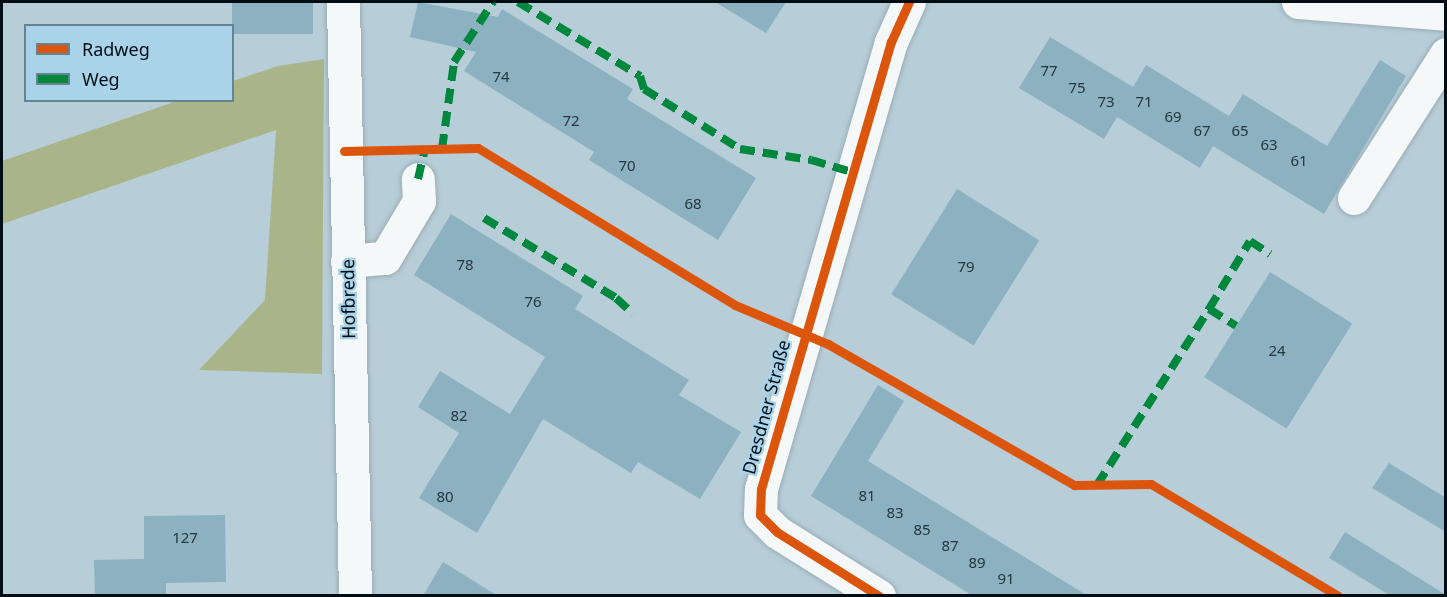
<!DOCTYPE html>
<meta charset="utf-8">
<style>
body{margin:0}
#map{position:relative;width:1447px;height:597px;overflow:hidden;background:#b7ced9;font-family:"Noto Sans",sans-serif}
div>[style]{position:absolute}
.green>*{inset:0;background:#a9b488}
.building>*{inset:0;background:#8cb1c0;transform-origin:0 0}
.roads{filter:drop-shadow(0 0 2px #9aacb4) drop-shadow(0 0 2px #9aacb4)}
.minor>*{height:33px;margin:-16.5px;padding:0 16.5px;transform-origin:16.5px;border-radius:16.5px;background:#f4f8f9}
.quiet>*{height:8px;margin-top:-4px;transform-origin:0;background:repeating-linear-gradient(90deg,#00873e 0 15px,transparent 0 23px)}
.cycleway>*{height:9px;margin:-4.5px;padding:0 4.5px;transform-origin:4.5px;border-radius:4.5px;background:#dc550c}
span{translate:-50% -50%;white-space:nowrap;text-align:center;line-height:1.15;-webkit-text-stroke:4.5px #a8d3e8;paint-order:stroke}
.number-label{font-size:15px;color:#24363f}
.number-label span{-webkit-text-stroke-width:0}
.street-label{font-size:18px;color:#010d14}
.frame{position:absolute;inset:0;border:3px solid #010d14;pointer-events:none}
.legend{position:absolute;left:24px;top:24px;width:210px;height:78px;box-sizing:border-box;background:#a8d3e8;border:2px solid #658493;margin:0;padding:8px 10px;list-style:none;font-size:18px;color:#010d14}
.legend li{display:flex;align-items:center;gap:12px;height:30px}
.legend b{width:30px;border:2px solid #658493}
</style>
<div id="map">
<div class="green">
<div style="clip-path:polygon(324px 59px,322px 374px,199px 370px,265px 300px,276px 130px,2px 224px,2px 161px,177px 101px,232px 100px,233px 81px,278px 66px)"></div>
</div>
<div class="building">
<div style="left:232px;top:2px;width:81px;height:32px"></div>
<div style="clip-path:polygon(418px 2px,498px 17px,502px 9px,633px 89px,627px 99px,756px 178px,718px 240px,589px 160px,594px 152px,464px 71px,476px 52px,410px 37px)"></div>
<div style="clip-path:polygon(715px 2px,786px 2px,766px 33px)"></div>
<div style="clip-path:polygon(1050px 37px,1133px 87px,1146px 65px,1229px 116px,1243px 94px,1327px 146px,1380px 60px,1406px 76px,1324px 214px,1213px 146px,1200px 168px,1117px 117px,1104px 139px,1019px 88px)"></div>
<div style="left:957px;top:189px;width:97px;height:124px;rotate:32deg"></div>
<div style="clip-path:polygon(451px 214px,583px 296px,575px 309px,689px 380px,679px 395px,741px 432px,700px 499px,638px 462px,631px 473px,543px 419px,477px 533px,419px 498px,459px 433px,418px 407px,440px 371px,510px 414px,545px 357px,414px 275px)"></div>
<div style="left:1270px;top:272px;width:97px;height:124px;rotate:32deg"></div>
<div style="clip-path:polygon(878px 385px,904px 401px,868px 461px,1088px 596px,973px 596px,811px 496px)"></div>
<div style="clip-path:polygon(1389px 463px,1446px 498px,1446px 532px,1372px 488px)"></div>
<div style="clip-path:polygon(225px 515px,226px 582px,166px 583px,166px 596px,95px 596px,94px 560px,144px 559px,144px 516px)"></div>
<div style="clip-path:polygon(1345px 532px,1446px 595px,1446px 596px,1391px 596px,1329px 558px)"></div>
<div style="clip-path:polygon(443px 562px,498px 596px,423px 596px)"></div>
</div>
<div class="roads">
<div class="minor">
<div style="left:343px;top:2px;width:594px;rotate:88.84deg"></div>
<div style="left:1298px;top:2px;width:148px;rotate:4.6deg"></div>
<div style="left:1354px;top:198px;width:171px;rotate:-57.4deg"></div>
<div style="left:347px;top:261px;width:38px;rotate:-5deg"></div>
<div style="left:385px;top:258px;width:66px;rotate:-59.2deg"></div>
<div style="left:419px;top:201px;width:22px;rotate:-93deg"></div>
<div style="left:879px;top:596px;width:120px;rotate:-147.9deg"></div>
<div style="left:777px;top:532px;width:24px;rotate:-135deg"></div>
<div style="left:760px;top:515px;width:26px;rotate:-88deg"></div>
<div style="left:761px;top:489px;width:466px;rotate:-73.8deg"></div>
<div style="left:891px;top:42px;width:44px;rotate:-65.8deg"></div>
</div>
</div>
<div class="quiet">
<div style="left:518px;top:2px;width:143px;rotate:31.2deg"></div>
<div style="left:640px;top:76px;width:14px;rotate:73deg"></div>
<div style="left:644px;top:89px;width:113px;rotate:32deg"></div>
<div style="left:740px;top:149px;width:72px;rotate:8.8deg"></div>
<div style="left:811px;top:160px;width:43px;rotate:16.3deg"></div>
<div style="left:442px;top:149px;width:88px;rotate:-82.1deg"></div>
<div style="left:454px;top:62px;width:72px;rotate:-57deg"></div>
<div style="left:418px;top:179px;width:31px;rotate:-77deg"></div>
<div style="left:484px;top:218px;width:154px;rotate:31.2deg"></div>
<div style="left:616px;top:298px;width:23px;rotate:43deg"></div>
<div style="left:1209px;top:309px;width:79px;rotate:-58.9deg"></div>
<div style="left:1250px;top:241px;width:24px;rotate:33deg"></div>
<div style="left:1097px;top:485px;width:209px;rotate:-57.5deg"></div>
<div style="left:1209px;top:309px;width:32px;rotate:32deg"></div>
</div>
<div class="cycleway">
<div style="left:344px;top:151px;width:134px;rotate:-1.3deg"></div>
<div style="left:478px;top:148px;width:301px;rotate:31.4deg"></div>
<div style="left:735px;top:305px;width:101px;rotate:22.8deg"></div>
<div style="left:828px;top:344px;width:284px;rotate:29.8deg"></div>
<div style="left:1074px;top:485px;width:77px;rotate:-0.7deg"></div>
<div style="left:1151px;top:484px;width:218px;rotate:30.9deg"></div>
<div style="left:879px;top:596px;width:120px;rotate:-147.9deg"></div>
<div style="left:777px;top:532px;width:24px;rotate:-135deg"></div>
<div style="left:760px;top:515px;width:26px;rotate:-88deg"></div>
<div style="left:761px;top:489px;width:466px;rotate:-73.8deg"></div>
<div style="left:891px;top:42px;width:44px;rotate:-65.8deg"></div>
</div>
<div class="number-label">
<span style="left:1049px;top:71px">77</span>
<span style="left:501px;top:77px">74</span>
<span style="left:1077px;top:88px">75</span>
<span style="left:1106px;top:102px">73</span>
<span style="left:1144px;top:102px">71</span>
<span style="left:1173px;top:117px">69</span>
<span style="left:571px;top:121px">72</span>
<span style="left:1202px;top:131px">67</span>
<span style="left:1240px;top:131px">65</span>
<span style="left:1269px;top:145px">63</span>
<span style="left:1299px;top:161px">61</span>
<span style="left:627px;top:166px">70</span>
<span style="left:693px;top:204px">68</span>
<span style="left:465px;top:265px">78</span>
<span style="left:966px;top:267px">79</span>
<span style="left:533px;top:302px">76</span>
<span style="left:1277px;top:351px">24</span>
<span style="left:459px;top:416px">82</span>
<span style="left:867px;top:496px">81</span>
<span style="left:445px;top:497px">80</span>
<span style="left:895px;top:513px">83</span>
<span style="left:922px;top:530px">85</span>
<span style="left:185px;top:538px">127</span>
<span style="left:950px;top:546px">87</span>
<span style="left:977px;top:563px">89</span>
<span style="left:1006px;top:579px">91</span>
</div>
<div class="street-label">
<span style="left:348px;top:299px;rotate:-91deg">Hofbrede</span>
<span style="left:766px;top:407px;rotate:-75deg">Dresdner Straße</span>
</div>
<div class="frame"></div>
<ul class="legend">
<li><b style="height:8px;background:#dc550c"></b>Radweg</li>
<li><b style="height:8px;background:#00873e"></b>Weg</li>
</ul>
</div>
